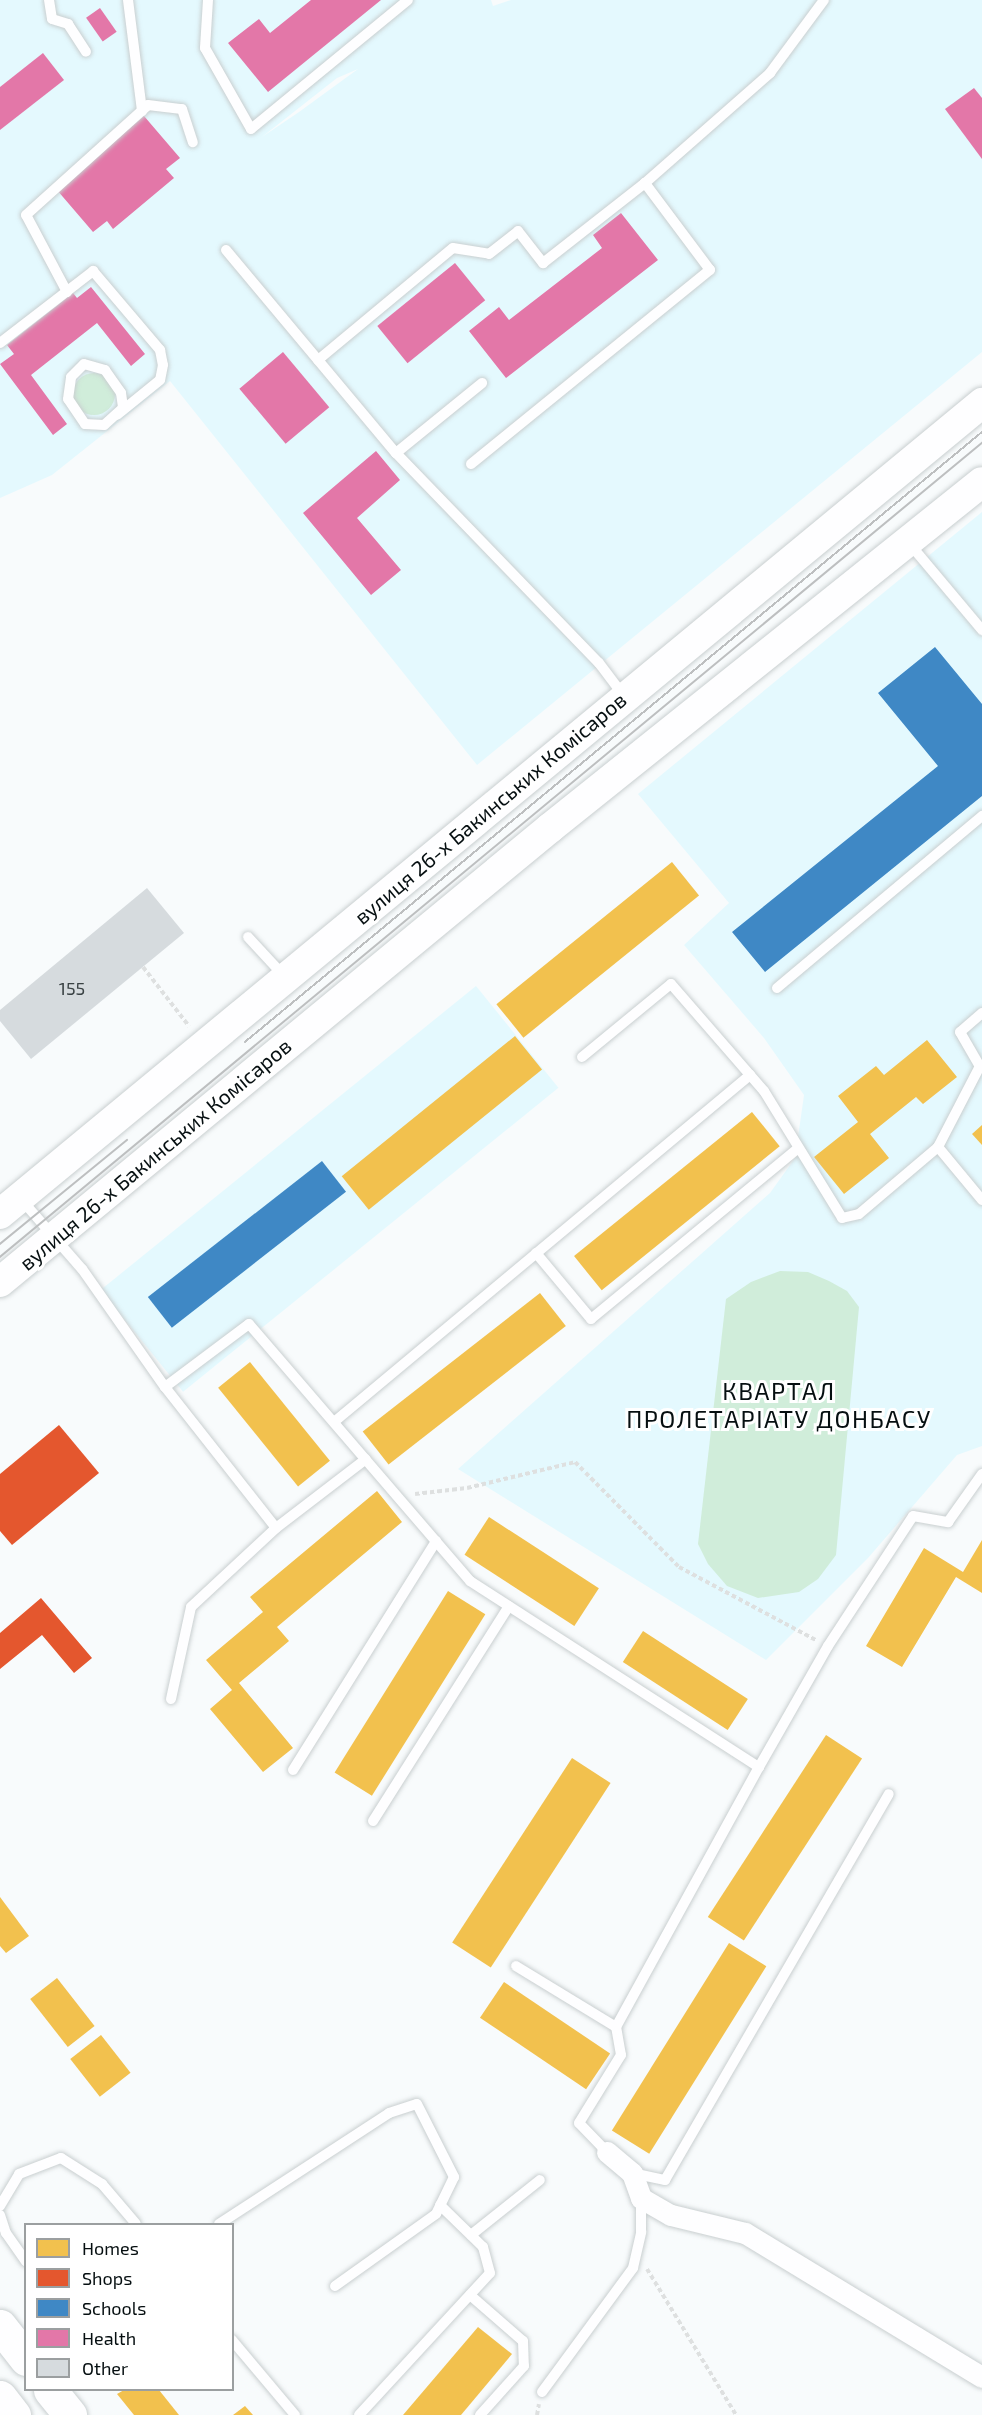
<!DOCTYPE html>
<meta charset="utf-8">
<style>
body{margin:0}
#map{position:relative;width:982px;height:2415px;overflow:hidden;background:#f8fbfc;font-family:"Exo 2",sans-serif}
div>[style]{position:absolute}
.built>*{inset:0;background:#e4f9fe;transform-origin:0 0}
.green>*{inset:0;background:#d0edda}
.round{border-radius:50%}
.homes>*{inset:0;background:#f2c14e;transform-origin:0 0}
.shops>*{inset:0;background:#e4572e}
.schools>*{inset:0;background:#3f88c5;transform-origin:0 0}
.health>*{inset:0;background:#e377a8;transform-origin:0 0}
.building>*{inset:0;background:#d6dbde}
.path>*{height:4px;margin-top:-2px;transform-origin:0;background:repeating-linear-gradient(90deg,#dee0e0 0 4.5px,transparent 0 7.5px)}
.roads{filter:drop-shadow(0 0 2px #c9cfd0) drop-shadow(0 0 2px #c9cfd0)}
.lane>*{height:10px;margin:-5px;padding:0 5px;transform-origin:5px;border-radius:5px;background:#fefeff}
.street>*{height:21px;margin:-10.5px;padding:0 10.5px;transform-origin:10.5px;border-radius:10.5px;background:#fefeff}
.secondary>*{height:30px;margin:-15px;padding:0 15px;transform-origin:15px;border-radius:15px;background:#fefeff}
.primary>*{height:33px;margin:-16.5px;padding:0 16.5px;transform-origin:16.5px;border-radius:16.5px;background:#fefeff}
.tram>*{height:1.5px;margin:-0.75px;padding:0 0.75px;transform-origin:0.75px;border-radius:0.75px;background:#bdbfc0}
span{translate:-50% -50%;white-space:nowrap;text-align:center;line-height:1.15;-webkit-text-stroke:6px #fff;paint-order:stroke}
.number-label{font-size:18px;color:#3a4244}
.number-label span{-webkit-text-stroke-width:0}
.street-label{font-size:21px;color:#060f11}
.quarter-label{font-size:24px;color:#060f11;letter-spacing:1.5px}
.legend{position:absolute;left:24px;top:2223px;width:210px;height:168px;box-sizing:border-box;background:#fff;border:2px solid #9b9fa0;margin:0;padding:8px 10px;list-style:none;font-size:18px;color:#060f11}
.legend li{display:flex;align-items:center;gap:12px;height:30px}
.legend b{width:30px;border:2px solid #9b9fa0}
</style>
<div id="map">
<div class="built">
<div style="clip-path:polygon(evenodd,0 0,491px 0,493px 6px,511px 0,982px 0,982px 352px,477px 765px,170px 381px,52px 475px,0 498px,0 0,358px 69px,299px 112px,262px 137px,337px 78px,358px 69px)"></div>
<div style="clip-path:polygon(982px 512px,982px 1446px,957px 1455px,868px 1558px,766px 1660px,458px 1469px,770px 1193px,795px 1158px,804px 1095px,764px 1038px,684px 945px,729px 903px,638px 794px)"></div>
<div style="left:476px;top:986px;width:131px;height:483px;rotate:51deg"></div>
</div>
<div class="green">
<div class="round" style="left:73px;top:373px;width:42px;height:42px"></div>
<div style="clip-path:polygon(780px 1271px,808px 1272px,829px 1281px,847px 1291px,859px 1307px,836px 1555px,818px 1579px,799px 1592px,758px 1598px,727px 1586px,708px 1564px,698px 1544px,726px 1299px,751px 1282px)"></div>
</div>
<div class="homes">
<div style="left:672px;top:862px;width:43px;height:226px;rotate:51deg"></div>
<div style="left:515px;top:1036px;width:43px;height:223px;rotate:51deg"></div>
<div style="clip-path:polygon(927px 1040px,957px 1077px,923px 1104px,916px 1097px,870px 1134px,889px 1158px,844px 1194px,814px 1157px,858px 1122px,838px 1096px,876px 1066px,884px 1075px)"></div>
<div style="left:752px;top:1112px;width:44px;height:229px;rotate:51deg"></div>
<div style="clip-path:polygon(982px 1125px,982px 1145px,972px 1134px)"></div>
<div style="left:540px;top:1293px;width:42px;height:225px;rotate:52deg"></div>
<div style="left:250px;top:1362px;width:127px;height:41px;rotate:51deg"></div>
<div style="clip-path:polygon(377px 1491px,402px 1522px,277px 1627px,289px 1641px,239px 1683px,293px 1748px,263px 1772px,210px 1709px,232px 1690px,206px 1660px,263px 1612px,250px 1597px)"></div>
<div style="left:489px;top:1517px;width:131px;height:45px;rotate:33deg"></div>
<div style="clip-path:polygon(982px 1540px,982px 1593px,956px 1577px,902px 1667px,866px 1646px,924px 1548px,963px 1572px)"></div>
<div style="left:448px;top:1591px;width:44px;height:214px;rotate:32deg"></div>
<div style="left:643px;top:1631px;width:125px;height:37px;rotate:33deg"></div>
<div style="left:826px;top:1735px;width:43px;height:217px;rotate:33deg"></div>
<div style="left:572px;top:1758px;width:46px;height:220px;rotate:33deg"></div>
<div style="clip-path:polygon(0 1897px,29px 1936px,6px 1953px,0 1946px)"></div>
<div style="left:729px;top:1943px;width:44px;height:221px;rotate:32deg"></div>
<div style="left:57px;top:1978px;width:61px;height:34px;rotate:52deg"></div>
<div style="left:504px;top:1982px;width:128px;height:43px;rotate:34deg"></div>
<div style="left:101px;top:2035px;width:48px;height:39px;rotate:52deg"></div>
<div style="clip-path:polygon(478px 2327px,512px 2354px,482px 2390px,461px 2415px,403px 2415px)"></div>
<div style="clip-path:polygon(124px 2390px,159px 2390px,179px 2415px,134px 2415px,117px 2394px)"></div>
<div style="clip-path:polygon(245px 2406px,253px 2415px,233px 2415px)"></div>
</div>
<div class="shops">
<div style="clip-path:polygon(59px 1425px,99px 1473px,12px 1545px,0 1531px,0 1474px)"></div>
<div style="clip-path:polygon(41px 1598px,92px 1658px,74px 1673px,42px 1635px,0 1669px,0 1633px)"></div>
</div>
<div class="schools">
<div style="clip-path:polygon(935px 647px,982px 704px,982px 796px,765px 972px,732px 932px,938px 766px,878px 693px)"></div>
<div style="left:322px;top:1161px;width:39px;height:221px;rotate:52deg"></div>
</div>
<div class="health">
<div style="clip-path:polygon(311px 0,381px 0,268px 92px,228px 43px,259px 19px,270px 33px)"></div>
<div style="left:100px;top:8px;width:29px;height:17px;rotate:55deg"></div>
<div style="clip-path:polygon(43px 53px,64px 80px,0 130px,0 87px)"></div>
<div style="clip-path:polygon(974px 88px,982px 98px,982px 159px,945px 109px)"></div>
<div style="clip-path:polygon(144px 116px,180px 158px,166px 169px,174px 178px,113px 229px,107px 221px,93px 232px,57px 190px)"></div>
<div style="clip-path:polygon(621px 213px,658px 260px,506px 378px,469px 331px,499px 307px,509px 320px,602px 248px,593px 235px)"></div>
<div style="left:455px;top:263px;width:48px;height:100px;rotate:51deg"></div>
<div style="clip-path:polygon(91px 287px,145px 354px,131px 366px,97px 323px,31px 375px,67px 424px,53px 435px,0 364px,14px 354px,7px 345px,73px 293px,77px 298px)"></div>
<div style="left:283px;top:352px;width:72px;height:57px;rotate:50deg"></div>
<div style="clip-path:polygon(376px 451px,400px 480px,357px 518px,401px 570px,371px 595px,303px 513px)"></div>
</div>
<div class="building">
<div style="clip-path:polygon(147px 888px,184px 933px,31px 1059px,0 1021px,0 1010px)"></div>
</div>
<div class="path">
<div style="left:143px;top:967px;width:75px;rotate:52.1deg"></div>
<div style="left:415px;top:1494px;width:52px;rotate:-6.6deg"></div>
<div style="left:467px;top:1488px;width:111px;rotate:-13.5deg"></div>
<div style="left:575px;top:1462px;width:148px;rotate:45.3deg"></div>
<div style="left:679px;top:1567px;width:155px;rotate:28.1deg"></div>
<div style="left:647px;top:2269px;width:171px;rotate:58.6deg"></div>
<div style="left:537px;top:2415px;width:11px;rotate:-80deg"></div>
</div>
<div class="roads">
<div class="lane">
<div style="left:49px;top:0;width:19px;rotate:81deg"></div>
<div style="left:52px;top:19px;width:17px;rotate:17deg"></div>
<div style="left:68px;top:24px;width:33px;rotate:57deg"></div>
<div style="left:128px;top:0;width:112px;rotate:82.8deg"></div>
<div style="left:208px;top:0;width:48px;rotate:93.6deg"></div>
<div style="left:205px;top:48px;width:93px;rotate:60.4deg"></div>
<div style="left:251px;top:129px;width:203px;rotate:-39.4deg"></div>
<div style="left:226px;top:250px;width:265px;rotate:50.1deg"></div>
<div style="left:396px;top:453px;width:292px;rotate:46deg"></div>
<div style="left:599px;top:663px;width:41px;rotate:52.9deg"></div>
<div style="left:67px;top:292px;width:87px;rotate:-118deg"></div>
<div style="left:26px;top:215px;width:164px;rotate:-42deg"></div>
<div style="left:148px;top:105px;width:34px;rotate:7deg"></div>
<div style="left:182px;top:109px;width:35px;rotate:72deg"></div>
<div style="left:0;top:343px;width:118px;rotate:-37.7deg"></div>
<div style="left:93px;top:271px;width:104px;rotate:49.7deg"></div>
<div style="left:160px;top:350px;width:15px;rotate:79deg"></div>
<div style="left:163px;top:365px;width:15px;rotate:101deg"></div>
<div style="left:160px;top:380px;width:55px;rotate:140.9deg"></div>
<div style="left:318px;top:360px;width:175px;rotate:-39.7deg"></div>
<div style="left:453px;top:248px;width:36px;rotate:9deg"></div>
<div style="left:489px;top:254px;width:37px;rotate:-38deg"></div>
<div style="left:518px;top:231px;width:41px;rotate:52deg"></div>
<div style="left:543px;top:263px;width:130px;rotate:-38.1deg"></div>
<div style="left:645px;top:183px;width:167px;rotate:-41.3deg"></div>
<div style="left:770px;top:73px;width:91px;rotate:-53.5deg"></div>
<div style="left:84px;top:364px;width:22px;rotate:16deg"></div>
<div style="left:105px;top:370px;width:28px;rotate:55deg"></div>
<div style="left:121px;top:393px;width:15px;rotate:82deg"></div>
<div style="left:123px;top:408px;width:25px;rotate:138deg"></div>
<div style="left:104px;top:425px;width:19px;rotate:-177deg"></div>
<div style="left:85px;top:424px;width:30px;rotate:-124deg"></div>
<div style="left:68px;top:399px;width:22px;rotate:-82deg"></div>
<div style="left:71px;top:377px;width:18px;rotate:-45deg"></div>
<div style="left:396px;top:453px;width:111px;rotate:-39.1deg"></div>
<div style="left:471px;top:464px;width:308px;rotate:-39.1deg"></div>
<div style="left:710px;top:270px;width:109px;rotate:-126.8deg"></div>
<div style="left:909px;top:543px;width:114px;rotate:50deg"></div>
<div style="left:248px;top:937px;width:54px;rotate:47.2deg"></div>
<div style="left:777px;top:988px;width:268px;rotate:-40deg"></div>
<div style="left:982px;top:1013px;width:29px;rotate:139deg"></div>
<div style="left:960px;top:1032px;width:39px;rotate:60deg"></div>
<div style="left:980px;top:1066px;width:91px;rotate:117.4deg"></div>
<div style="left:938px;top:1147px;width:69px;rotate:50.3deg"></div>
<div style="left:582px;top:1057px;width:115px;rotate:-39.4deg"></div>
<div style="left:671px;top:984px;width:142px;rotate:49deg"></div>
<div style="left:764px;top:1091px;width:149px;rotate:58.4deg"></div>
<div style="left:842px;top:1218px;width:17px;rotate:-13deg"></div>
<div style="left:859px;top:1214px;width:104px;rotate:-40.3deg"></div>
<div style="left:20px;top:1198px;width:94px;rotate:48.9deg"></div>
<div style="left:82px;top:1269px;width:144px;rotate:54.9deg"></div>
<div style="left:165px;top:1387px;width:105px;rotate:-36.9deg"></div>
<div style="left:249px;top:1324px;width:339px;rotate:49.3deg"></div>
<div style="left:470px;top:1581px;width:344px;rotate:32.8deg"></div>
<div style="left:759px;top:1767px;width:139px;rotate:-60.3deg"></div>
<div style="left:828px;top:1646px;width:155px;rotate:-56.8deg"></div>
<div style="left:913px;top:1516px;width:36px;rotate:10deg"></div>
<div style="left:948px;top:1522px;width:59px;rotate:-54.7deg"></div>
<div style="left:536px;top:1253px;width:86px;rotate:50.2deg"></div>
<div style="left:591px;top:1319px;width:267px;rotate:-39.5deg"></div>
<div style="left:165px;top:1387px;width:179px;rotate:51.8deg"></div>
<div style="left:334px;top:1422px;width:542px;rotate:-39.83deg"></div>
<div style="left:171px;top:1699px;width:94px;rotate:-77.7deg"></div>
<div style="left:191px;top:1607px;width:116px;rotate:-42.9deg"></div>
<div style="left:276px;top:1528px;width:113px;rotate:-37.5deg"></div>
<div style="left:293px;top:1770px;width:270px;rotate:-58deg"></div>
<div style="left:373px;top:1821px;width:254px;rotate:-57.7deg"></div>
<div style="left:516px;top:1966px;width:117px;rotate:31.4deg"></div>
<div style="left:607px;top:2152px;width:40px;rotate:-134deg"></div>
<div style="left:579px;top:2123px;width:80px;rotate:-58.3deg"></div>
<div style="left:621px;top:2055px;width:28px;rotate:-100deg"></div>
<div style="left:616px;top:2027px;width:297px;rotate:-61.2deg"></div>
<div style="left:632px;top:2173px;width:34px;rotate:12deg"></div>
<div style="left:665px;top:2180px;width:446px;rotate:-59.9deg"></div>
<div style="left:0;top:2206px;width:37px;rotate:-59deg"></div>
<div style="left:19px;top:2174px;width:45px;rotate:-20.9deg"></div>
<div style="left:61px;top:2158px;width:49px;rotate:32.4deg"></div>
<div style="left:102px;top:2184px;width:52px;rotate:49.6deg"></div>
<div style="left:0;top:2215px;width:19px;rotate:72deg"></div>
<div style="left:6px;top:2233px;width:35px;rotate:55deg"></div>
<div style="left:219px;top:2224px;width:203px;rotate:-33.1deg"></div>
<div style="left:389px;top:2113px;width:29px;rotate:-18deg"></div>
<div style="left:417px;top:2104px;width:82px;rotate:63.1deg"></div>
<div style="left:454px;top:2177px;width:41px;rotate:115.9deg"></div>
<div style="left:436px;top:2214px;width:124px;rotate:144.5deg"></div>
<div style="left:471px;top:2235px;width:88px;rotate:-38.6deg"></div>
<div style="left:470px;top:2295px;width:70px;rotate:41deg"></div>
<div style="left:523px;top:2341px;width:25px;rotate:88deg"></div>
<div style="left:524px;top:2366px;width:66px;rotate:131.9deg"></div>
<div style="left:232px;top:2340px;width:98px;rotate:50deg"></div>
<div style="left:542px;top:2392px;width:154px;rotate:-53.7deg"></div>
<div style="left:633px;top:2268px;width:37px;rotate:-77deg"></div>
<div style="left:641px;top:2232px;width:34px;rotate:-90deg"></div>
<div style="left:359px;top:2415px;width:193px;rotate:-47.3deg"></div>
<div style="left:490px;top:2273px;width:27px;rotate:-105deg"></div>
<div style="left:483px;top:2247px;width:60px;rotate:-135.7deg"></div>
</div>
<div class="street">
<div style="left:607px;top:2152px;width:33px;rotate:40deg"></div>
<div style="left:632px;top:2173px;width:27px;rotate:70deg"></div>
<div style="left:641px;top:2198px;width:34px;rotate:30deg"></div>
<div style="left:671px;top:2215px;width:76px;rotate:13.7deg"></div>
<div style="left:745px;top:2233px;width:277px;rotate:31.3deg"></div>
</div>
<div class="secondary">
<div style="left:0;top:1214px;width:1274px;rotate:-39.55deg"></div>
<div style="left:0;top:1282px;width:713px;rotate:-39.54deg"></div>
<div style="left:550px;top:828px;width:553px;rotate:-38.69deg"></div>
</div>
<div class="primary">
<div style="left:0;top:2326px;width:42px;rotate:51.8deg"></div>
<div style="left:50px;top:2390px;width:32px;rotate:51deg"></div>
<div style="left:0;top:2397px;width:23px;rotate:52deg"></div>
</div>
</div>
<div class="tram">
<div style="left:245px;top:1042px;width:957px;rotate:-39.61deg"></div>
<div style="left:0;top:1244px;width:164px;rotate:-39.3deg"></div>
<div style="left:0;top:1257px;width:1276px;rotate:-39.66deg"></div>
</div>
<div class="number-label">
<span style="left:72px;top:988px">155</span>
</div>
<div class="street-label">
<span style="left:490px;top:808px;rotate:-40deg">вулиця 26-х Бакинських Комісаров</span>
<span style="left:155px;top:1154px;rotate:-40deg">вулиця 26-х Бакинських Комісаров</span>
</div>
<div class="quarter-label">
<span style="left:779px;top:1405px">КВАРТАЛ<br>ПРОЛЕТАРІАТУ ДОНБАСУ</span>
</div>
<ul class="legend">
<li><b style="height:16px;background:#f2c14e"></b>Homes</li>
<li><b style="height:16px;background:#e4572e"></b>Shops</li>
<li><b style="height:16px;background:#3f88c5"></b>Schools</li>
<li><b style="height:16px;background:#e377a8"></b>Health</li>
<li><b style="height:16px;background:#d6dbde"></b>Other</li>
</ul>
</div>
